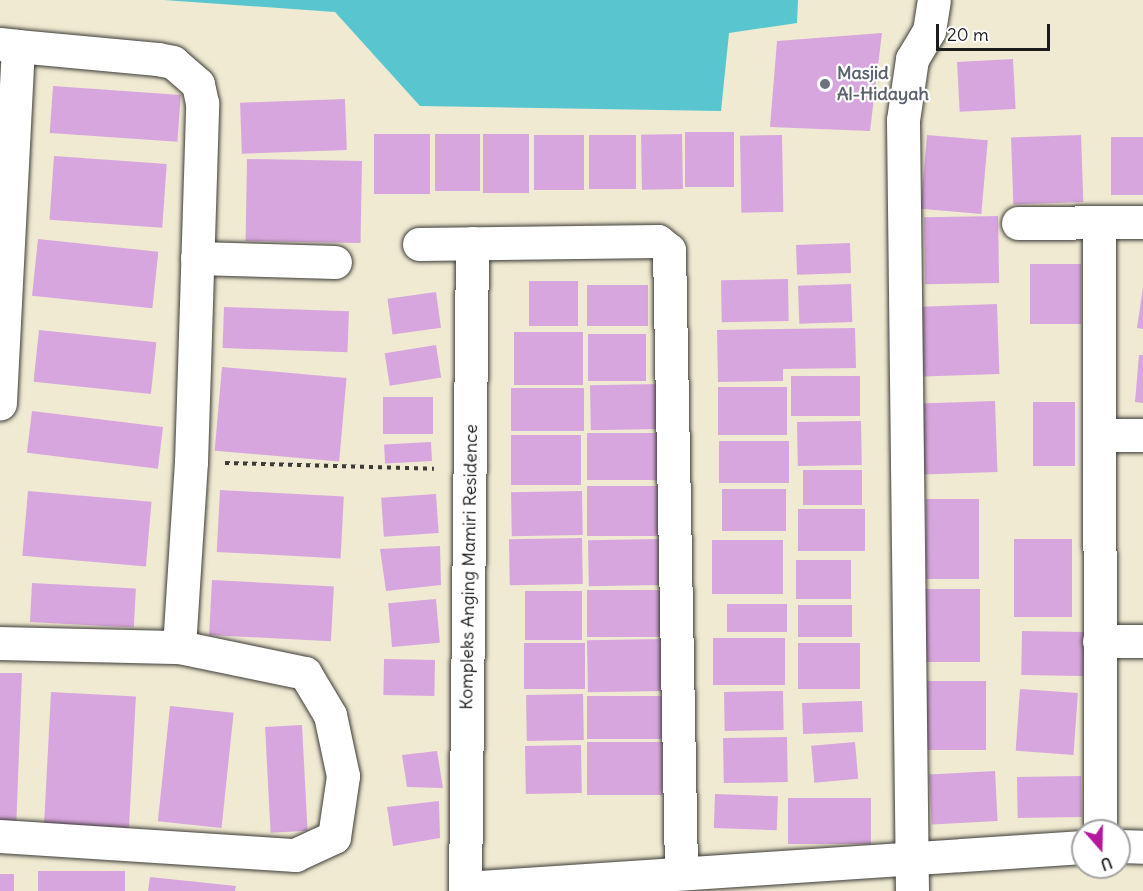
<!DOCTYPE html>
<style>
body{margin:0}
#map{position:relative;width:1143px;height:891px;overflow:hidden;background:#f0ead2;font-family:Delius,sans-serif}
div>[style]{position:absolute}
.water>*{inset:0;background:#58c5cf}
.building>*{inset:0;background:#d8a6de;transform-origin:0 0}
.path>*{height:4px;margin-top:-2px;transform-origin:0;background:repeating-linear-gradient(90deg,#3c3b37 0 4.5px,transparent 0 9px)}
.roads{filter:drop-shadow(0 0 2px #3c3b37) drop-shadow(0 0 2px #3c3b37)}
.street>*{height:33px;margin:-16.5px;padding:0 16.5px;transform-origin:16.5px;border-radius:16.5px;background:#fff}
.dots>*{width:16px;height:16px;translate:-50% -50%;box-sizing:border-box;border:3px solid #fff;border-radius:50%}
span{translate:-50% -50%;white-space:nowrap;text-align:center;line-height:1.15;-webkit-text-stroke:4.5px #fff;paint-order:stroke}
.worship-label{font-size:18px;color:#5b616d;font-weight:700}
.left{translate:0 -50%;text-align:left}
.street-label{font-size:18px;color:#1c1c1c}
.north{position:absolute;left:1071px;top:819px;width:60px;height:60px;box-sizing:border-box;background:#fff;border:2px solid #a4a4a4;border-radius:50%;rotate:160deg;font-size:16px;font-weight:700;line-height:24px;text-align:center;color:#1c1c1c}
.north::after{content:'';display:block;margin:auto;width:21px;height:27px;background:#b5179e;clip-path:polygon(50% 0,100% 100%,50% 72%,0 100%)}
.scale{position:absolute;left:936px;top:24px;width:114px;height:27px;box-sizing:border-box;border:3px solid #1c1c1c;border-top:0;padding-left:8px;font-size:18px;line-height:21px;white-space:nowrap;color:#1c1c1c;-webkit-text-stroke:4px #fff;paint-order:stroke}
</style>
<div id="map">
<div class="water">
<div style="clip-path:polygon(164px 0,798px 0,797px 23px,729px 33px,721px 111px,420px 106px,335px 12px)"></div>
</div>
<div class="building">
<div style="clip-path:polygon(882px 33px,870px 131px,770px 127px,777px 41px)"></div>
<div style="left:1013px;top:59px;width:50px;height:56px;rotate:87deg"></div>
<div style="left:53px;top:86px;width:128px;height:47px;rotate:4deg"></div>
<div style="left:345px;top:99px;width:51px;height:105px;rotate:88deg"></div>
<div style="left:734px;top:132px;width:55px;height:49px;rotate:90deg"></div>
<div style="left:374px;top:134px;width:56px;height:60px"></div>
<div style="left:435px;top:134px;width:45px;height:57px"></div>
<div style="left:483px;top:134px;width:46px;height:59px"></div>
<div style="left:682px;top:134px;width:55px;height:41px;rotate:89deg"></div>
<div style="left:534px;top:135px;width:50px;height:55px"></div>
<div style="left:589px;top:135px;width:47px;height:54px"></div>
<div style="left:782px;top:135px;width:77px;height:42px;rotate:89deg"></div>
<div style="left:927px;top:135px;width:61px;height:74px;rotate:5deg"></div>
<div style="left:1081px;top:135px;width:67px;height:70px;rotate:88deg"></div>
<div style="left:1111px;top:137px;width:32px;height:58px"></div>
<div style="left:54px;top:156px;width:113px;height:64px;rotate:4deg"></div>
<div style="left:247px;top:159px;width:115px;height:82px;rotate:1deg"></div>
<div style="left:998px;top:216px;width:67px;height:74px;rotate:89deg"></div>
<div style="left:38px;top:239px;width:121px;height:57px;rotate:6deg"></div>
<div style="left:850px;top:243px;width:30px;height:54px;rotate:88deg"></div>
<div style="left:1030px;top:264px;width:51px;height:60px"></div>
<div style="left:788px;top:279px;width:42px;height:67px;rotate:89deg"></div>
<div style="left:578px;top:281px;width:45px;height:49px;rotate:90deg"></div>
<div style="left:851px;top:284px;width:38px;height:53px;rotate:88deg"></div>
<div style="left:648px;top:285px;width:41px;height:61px;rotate:90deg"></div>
<div style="clip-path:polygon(1143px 287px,1143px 329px,1137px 328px)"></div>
<div style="left:436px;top:292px;width:36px;height:49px;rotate:82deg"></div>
<div style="left:997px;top:304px;width:70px;height:76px;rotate:88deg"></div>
<div style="left:224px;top:307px;width:125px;height:41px;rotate:2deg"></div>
<div style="clip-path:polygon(855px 328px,856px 368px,783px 369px,783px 381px,718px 382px,717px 330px)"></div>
<div style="left:39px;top:330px;width:118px;height:52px;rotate:6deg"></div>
<div style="left:583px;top:332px;width:53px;height:69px;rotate:90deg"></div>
<div style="left:646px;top:334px;width:47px;height:58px;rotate:90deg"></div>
<div style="left:436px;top:345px;width:33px;height:52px;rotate:81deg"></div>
<div style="clip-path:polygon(1139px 355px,1143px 355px,1143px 403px,1135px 402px)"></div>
<div style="left:222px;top:367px;width:125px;height:84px;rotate:5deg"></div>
<div style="left:860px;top:376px;width:40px;height:69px;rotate:90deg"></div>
<div style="left:658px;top:384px;width:45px;height:68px;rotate:89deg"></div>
<div style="left:787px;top:387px;width:48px;height:69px;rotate:90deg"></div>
<div style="left:584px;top:388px;width:43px;height:73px;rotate:90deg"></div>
<div style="left:433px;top:397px;width:37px;height:50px;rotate:90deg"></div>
<div style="left:995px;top:401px;width:71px;height:75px;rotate:88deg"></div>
<div style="left:1033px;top:402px;width:42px;height:64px"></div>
<div style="left:32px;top:411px;width:132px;height:42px;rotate:7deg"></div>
<div style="left:861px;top:421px;width:44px;height:64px;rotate:89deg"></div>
<div style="left:664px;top:433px;width:47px;height:77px;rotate:90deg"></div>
<div style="left:511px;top:435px;width:70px;height:50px"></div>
<div style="left:719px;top:441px;width:70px;height:42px"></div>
<div style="left:431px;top:442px;width:19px;height:47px;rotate:87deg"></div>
<div style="left:862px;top:470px;width:35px;height:59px;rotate:90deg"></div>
<div style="left:587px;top:486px;width:72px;height:50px"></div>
<div style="left:786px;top:489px;width:42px;height:64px;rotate:90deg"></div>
<div style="left:220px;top:490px;width:124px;height:62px;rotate:3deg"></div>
<div style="left:28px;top:491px;width:124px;height:65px;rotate:5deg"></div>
<div style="left:582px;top:491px;width:44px;height:71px;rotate:89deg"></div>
<div style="left:436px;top:494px;width:39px;height:55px;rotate:86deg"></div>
<div style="left:979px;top:499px;width:80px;height:53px;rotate:90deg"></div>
<div style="left:865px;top:509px;width:42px;height:67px;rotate:90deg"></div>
<div style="left:582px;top:538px;width:46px;height:73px;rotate:89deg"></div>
<div style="left:660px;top:539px;width:46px;height:72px;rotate:89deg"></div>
<div style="left:1014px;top:539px;width:58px;height:78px"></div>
<div style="left:712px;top:540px;width:71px;height:54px"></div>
<div style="clip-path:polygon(440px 546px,441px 585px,386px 591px,380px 549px)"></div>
<div style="left:851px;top:560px;width:39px;height:55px;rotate:90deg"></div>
<div style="left:212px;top:580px;width:122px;height:55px;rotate:3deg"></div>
<div style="left:32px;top:583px;width:104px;height:39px;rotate:3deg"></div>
<div style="left:925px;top:589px;width:55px;height:73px"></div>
<div style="left:662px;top:590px;width:47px;height:75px;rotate:90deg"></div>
<div style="left:525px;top:591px;width:57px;height:49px"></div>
<div style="left:436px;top:599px;width:44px;height:48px;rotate:85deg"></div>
<div style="left:787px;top:604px;width:28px;height:60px;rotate:90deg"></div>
<div style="left:852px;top:605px;width:32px;height:54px;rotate:90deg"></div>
<div style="left:1022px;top:631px;width:62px;height:44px;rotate:1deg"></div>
<div style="left:785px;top:638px;width:47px;height:72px;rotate:90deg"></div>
<div style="left:664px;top:639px;width:52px;height:77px;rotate:89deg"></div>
<div style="left:524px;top:643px;width:61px;height:46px"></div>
<div style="left:860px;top:643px;width:46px;height:62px;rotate:90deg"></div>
<div style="left:384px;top:659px;width:51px;height:36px;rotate:1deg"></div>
<div style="clip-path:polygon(0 673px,22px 673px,16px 832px,0 832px)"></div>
<div style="left:927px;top:681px;width:59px;height:69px"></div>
<div style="left:1020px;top:689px;width:58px;height:62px;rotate:4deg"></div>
<div style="left:783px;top:691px;width:39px;height:59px;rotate:89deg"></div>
<div style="left:51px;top:692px;width:85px;height:134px;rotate:3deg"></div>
<div style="left:583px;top:694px;width:46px;height:57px;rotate:89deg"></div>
<div style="left:664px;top:696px;width:43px;height:77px;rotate:90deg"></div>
<div style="left:862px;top:701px;width:31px;height:60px;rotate:88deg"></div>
<div style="left:170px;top:706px;width:64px;height:116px;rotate:6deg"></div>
<div style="left:302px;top:725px;width:106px;height:37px;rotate:87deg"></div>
<div style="left:787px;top:737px;width:45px;height:64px;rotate:89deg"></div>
<div style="left:662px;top:742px;width:53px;height:75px;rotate:90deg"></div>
<div style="left:855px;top:742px;width:37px;height:44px;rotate:85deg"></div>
<div style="left:581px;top:745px;width:48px;height:56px;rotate:89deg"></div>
<div style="clip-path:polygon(437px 751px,443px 788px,407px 787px,402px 755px)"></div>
<div style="left:995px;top:771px;width:50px;height:66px;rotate:87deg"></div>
<div style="left:1081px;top:776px;width:41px;height:64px;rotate:89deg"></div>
<div style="left:715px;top:794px;width:63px;height:34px;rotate:2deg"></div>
<div style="left:871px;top:798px;width:46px;height:83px;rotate:90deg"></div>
<div style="clip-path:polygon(439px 801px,440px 838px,393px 846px,387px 807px)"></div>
<div style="left:38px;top:871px;width:87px;height:20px"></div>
<div style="left:0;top:874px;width:14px;height:17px"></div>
<div style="clip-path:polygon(150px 877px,236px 886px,235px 891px,148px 891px)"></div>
</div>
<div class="path">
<div style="left:225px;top:463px;width:209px;rotate:1.6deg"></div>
</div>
<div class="roads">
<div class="street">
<div style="left:0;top:44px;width:18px;rotate:6deg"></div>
<div style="left:18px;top:46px;width:358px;rotate:92.9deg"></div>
<div style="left:1018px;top:223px;width:125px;rotate:-0.5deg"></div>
<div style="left:1099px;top:225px;width:606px;rotate:89.91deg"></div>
<div style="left:419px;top:244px;width:239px;rotate:-0.7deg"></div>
<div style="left:658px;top:241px;width:14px;rotate:39deg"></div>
<div style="left:669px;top:250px;width:622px;rotate:88.89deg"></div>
<div style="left:197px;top:258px;width:138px;rotate:1.7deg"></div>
<div style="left:1101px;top:435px;width:42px"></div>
<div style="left:1099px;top:641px;width:44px"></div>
<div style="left:0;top:643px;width:179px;rotate:1.3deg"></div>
<div style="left:0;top:836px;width:296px;rotate:3.7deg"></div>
<div style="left:295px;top:855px;width:43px;rotate:-24.8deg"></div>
<div style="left:334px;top:837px;width:62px;rotate:-81.6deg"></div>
<div style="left:343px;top:776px;width:62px;rotate:-102deg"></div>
<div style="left:330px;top:715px;width:49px;rotate:-120.8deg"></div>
<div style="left:305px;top:673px;width:129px;rotate:-168.3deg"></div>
<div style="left:179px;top:647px;width:185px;rotate:-86.3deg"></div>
<div style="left:191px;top:462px;width:359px;rotate:-88.2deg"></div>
<div style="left:202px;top:103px;width:19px;rotate:-102deg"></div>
<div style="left:198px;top:84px;width:33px;rotate:-139deg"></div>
<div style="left:173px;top:62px;width:16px;rotate:-169deg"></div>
<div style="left:157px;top:59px;width:140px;rotate:-174.7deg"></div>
<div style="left:1119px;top:846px;width:24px;rotate:2deg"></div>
<div style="left:465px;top:888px;width:619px;rotate:-3.8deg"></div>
<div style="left:465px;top:891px;width:648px;rotate:-89.38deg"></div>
<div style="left:912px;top:891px;width:771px;rotate:-90.67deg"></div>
<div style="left:903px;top:120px;width:62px;rotate:-81.6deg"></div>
<div style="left:912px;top:59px;width:33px;rotate:-59deg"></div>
<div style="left:929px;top:31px;width:31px;rotate:-81deg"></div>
</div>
</div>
<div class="dots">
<div style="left:825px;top:84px;background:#6b7280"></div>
</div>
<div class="worship-label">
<span class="left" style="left:837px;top:84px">Masjid<br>Al-Hidayah</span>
</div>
<div class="street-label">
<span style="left:469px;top:567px;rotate:-89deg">Kompleks Anging Mamiri Residence</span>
</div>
<div class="north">U</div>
<div class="scale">20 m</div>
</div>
